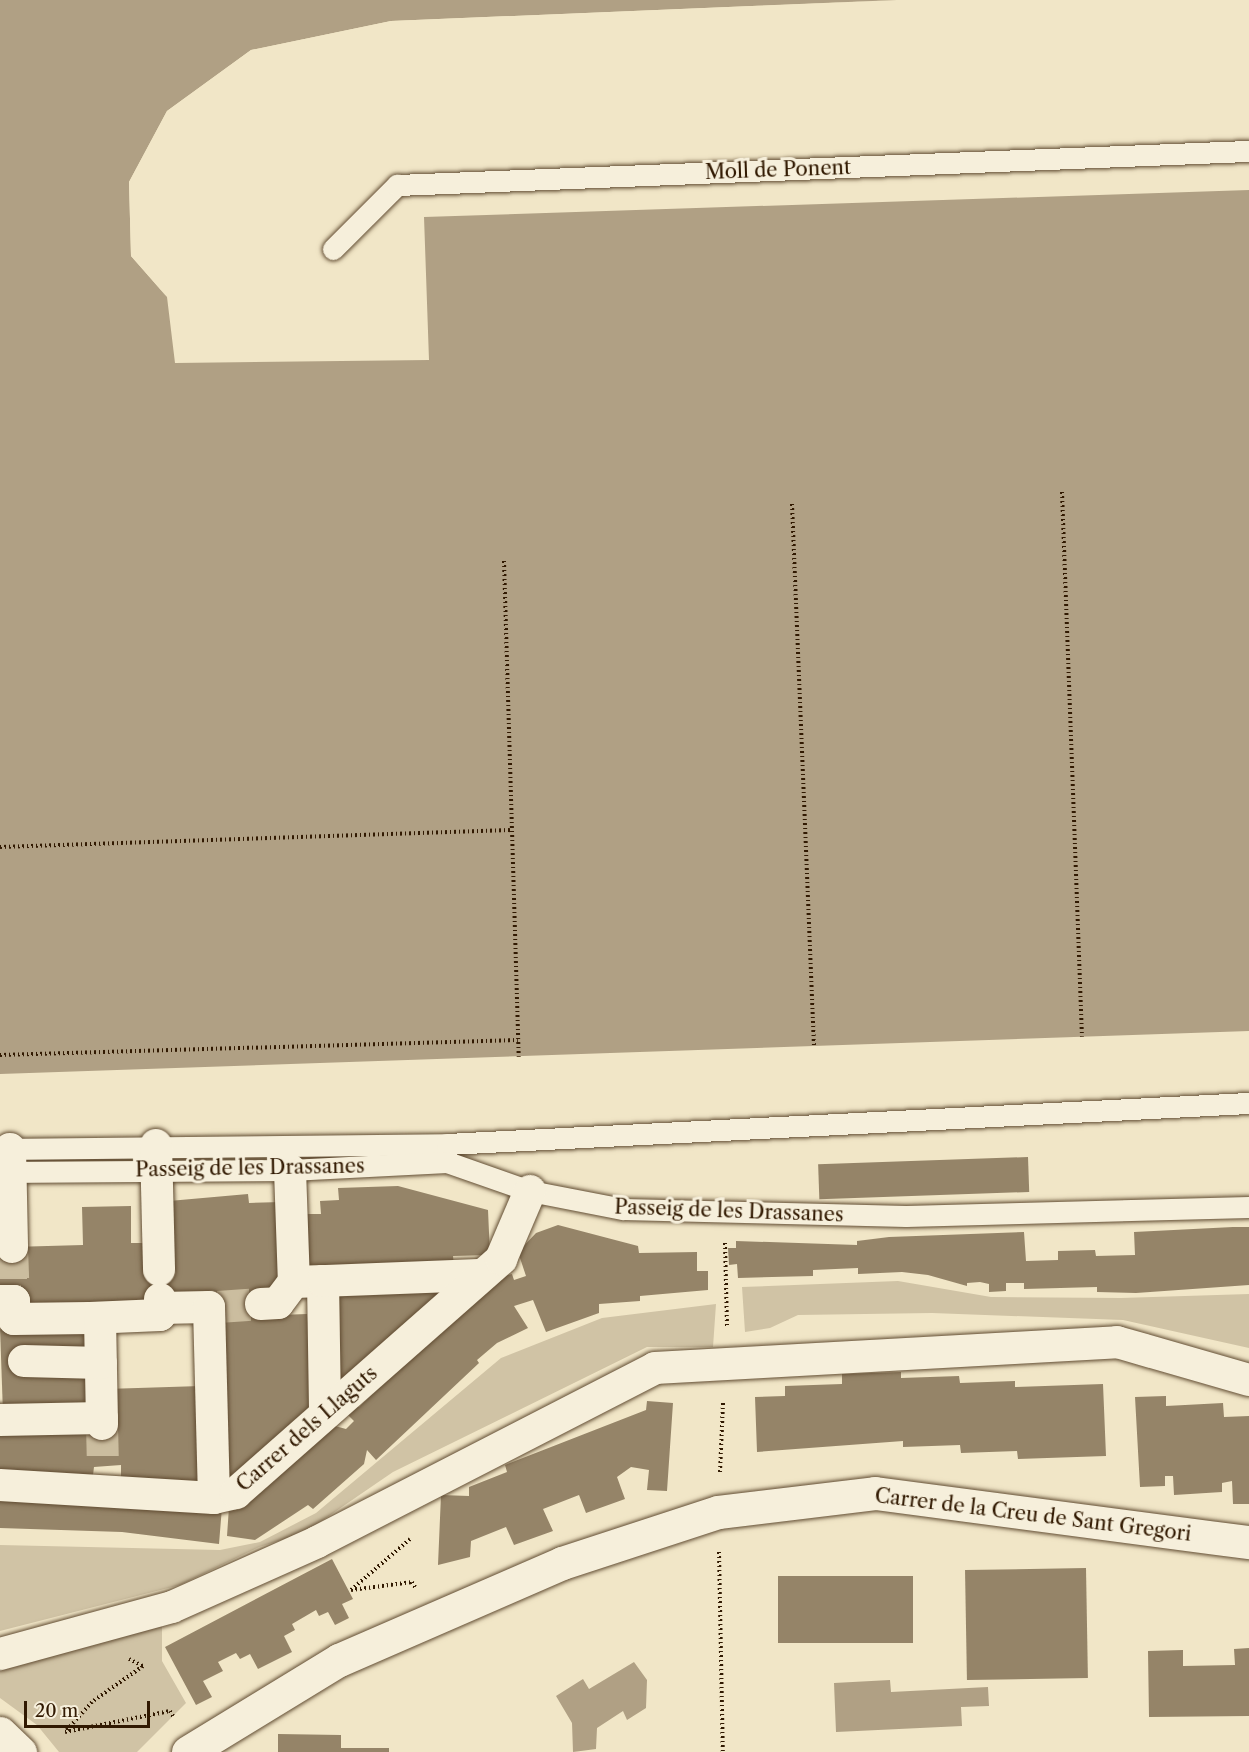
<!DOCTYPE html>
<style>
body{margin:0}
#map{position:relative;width:1249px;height:1752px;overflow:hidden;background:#f1e6c7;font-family:"Libre Caslon Text",serif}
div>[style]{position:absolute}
.green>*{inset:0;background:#d0c3a5}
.water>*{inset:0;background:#b0a084}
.pier>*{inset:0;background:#f1e6c7}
.building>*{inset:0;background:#958468;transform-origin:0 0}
.pedestrian-tunnel>*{height:32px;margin-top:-16px;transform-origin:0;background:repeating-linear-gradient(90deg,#cbbd9f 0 32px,transparent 0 48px)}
.path>*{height:4px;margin-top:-2px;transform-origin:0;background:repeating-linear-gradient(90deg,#311901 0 1.5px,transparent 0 4.5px)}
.roads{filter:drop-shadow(0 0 2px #614c32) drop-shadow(0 0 2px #614c32)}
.service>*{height:21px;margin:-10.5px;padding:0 10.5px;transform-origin:10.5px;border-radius:10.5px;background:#f6efdb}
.pedestrian>*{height:32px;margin:-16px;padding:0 16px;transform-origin:16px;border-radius:16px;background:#f6efdb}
.minor>*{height:33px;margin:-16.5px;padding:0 16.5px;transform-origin:16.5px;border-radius:16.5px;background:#f6efdb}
span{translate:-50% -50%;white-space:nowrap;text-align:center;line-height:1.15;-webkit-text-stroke:6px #f6efdb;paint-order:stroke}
.street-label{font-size:20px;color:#311901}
.scale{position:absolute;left:24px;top:1701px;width:126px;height:27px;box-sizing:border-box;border:3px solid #311901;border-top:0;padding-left:8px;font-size:18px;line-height:21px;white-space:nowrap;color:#311901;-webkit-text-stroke:4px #f6efdb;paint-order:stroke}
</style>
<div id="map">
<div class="green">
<div style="clip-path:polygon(898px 1281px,991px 1297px,1121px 1298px,1249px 1294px,1249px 1348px,1123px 1320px,932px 1313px,798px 1315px,770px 1328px,745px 1332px,742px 1287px)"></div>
<div style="clip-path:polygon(716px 1304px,713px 1347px,647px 1347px,393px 1472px,304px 1533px,259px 1547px,180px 1585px,0 1631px,0 1545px,220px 1550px,260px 1542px,316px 1513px,501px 1358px,602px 1318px)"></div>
<div style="clip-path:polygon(162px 1623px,162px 1661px,186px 1703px,137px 1752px,59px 1752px,37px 1725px,0 1698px,0 1666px)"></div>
</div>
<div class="water">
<div style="clip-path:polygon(0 0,897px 0,391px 21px,251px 50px,167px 111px,129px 182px,131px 256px,167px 297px,175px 363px,429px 360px,424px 217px,1249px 190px,1249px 1031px,0 1074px)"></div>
<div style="clip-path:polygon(634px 1662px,647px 1680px,646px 1708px,627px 1720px,623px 1711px,597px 1728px,596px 1749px,573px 1752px,572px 1723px,556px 1696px,583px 1679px,589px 1689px)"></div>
<div style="clip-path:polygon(890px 1680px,891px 1692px,988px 1687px,989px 1706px,961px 1707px,962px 1726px,836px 1732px,834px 1683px)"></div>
</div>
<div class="pier">
<div style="clip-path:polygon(900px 0,391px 24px,252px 53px,170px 113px,132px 183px,134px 255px,167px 297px,131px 256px,129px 182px,167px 111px,251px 50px,391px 21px)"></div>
</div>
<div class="building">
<div style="left:1028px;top:1157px;width:35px;height:210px;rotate:88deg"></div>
<div style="clip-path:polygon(398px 1186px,488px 1210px,490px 1255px,453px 1256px,454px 1267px,309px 1274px,307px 1214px,321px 1214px,320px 1201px,339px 1200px,338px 1188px)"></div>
<div style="clip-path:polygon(248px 1194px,249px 1203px,282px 1202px,279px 1315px,307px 1314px,318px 1408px,242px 1479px,222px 1479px,218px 1297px,21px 1305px,21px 1285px,0 1285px,0 1238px,12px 1247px,83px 1245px,82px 1207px,131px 1206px,131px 1243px,145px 1243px,169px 1201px)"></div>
<div style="clip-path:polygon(558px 1225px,638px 1246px,639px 1253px,697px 1252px,697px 1271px,708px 1271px,708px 1290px,640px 1296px,640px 1301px,599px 1304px,599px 1313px,546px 1332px,533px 1300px,514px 1306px,528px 1328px,497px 1343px,477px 1360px,479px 1363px,376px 1460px,367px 1450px,364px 1464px,313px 1509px,308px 1505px,255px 1540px,227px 1536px,229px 1507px,263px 1482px,267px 1487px,335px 1426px,346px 1429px,354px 1421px,345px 1412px,354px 1403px,359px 1407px,493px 1279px,512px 1274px,514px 1280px,526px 1276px,518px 1252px,536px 1233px)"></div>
<div style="clip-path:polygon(1233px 1227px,1249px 1227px,1249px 1285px,1136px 1293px,1097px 1292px,1097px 1287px,1024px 1289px,1024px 1283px,1006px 1283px,1006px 1291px,989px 1292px,989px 1284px,980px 1282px,967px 1283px,967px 1286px,928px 1275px,902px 1272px,858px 1274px,858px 1268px,813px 1270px,813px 1276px,738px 1278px,737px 1264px,729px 1265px,728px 1248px,736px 1248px,736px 1241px,857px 1245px,857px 1241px,889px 1237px,1024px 1232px,1026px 1261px,1058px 1260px,1058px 1251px,1095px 1250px,1096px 1256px,1135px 1255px,1134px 1232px)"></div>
<div style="clip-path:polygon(437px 1286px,437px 1305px,335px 1386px,334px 1334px,340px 1334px,339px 1296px,378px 1295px,378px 1287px)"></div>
<div style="left:90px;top:1326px;width:85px;height:90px;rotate:88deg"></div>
<div style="clip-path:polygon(901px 1372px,901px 1378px,959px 1376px,960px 1383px,1015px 1381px,1015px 1387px,1103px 1384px,1106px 1456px,1018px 1459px,1017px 1451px,961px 1453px,960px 1445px,903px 1447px,903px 1441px,757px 1452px,755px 1397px,785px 1396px,785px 1386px,842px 1384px,842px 1374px)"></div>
<div style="clip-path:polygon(201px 1386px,199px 1482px,121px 1486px,121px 1465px,94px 1467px,92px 1483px,0 1474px,0 1429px,56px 1427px,106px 1389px)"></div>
<div style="clip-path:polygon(1166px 1396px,1166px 1406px,1223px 1403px,1224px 1417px,1249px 1416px,1249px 1504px,1233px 1504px,1232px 1481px,1222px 1483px,1222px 1492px,1174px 1495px,1173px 1476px,1165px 1476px,1165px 1486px,1140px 1487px,1135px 1397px)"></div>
<div style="clip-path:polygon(647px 1401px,673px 1403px,667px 1491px,647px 1490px,649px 1470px,631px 1467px,617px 1477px,625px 1499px,586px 1513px,579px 1495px,543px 1509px,553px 1531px,514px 1545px,506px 1527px,471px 1541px,470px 1557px,438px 1565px,441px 1495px,469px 1496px,469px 1487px,507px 1472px,505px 1465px,646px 1410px)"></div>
<div style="clip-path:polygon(0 1499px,222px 1507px,219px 1544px,122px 1532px,0 1528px)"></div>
<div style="clip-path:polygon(332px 1559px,353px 1599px,342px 1604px,349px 1618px,335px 1625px,328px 1612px,319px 1616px,316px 1610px,292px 1624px,295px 1630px,284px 1636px,292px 1652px,258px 1669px,250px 1654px,240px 1659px,236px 1653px,218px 1662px,223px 1671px,203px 1681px,212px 1697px,196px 1705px,165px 1647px)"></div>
<div style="left:1086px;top:1568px;width:110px;height:121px;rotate:89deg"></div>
<div style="left:778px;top:1576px;width:135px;height:67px"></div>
<div style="clip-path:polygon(1249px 1648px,1249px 1716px,1149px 1717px,1148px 1651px,1183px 1650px,1183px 1666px,1235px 1665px,1234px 1649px)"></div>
<div style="clip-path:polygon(278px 1734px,341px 1735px,341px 1748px,389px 1748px,389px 1752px,278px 1752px)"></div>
</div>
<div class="pedestrian-tunnel">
<div style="left:12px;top:1247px;width:38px;rotate:88deg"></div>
<div style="left:218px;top:1307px;width:43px;rotate:-4deg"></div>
<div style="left:102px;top:1424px;width:43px;rotate:88.7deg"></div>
</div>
<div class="path">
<div style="left:1062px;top:492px;width:545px;rotate:87.9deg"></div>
<div style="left:792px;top:504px;width:542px;rotate:87.68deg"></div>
<div style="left:504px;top:561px;width:496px;rotate:88.3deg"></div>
<div style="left:0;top:847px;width:512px;rotate:-1.9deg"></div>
<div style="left:0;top:1055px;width:518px;rotate:-1.66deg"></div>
<div style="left:725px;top:1243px;width:83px;rotate:88.6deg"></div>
<div style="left:720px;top:1472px;width:70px;rotate:-87.5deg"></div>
<div style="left:410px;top:1539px;width:78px;rotate:139.2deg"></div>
<div style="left:351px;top:1590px;width:62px;rotate:-7.5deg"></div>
<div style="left:412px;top:1582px;width:6px;rotate:59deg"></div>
<div style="left:719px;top:1552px;width:200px;rotate:88.9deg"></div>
<div style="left:129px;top:1659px;width:16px;rotate:27deg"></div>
<div style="left:143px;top:1666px;width:62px;rotate:144.8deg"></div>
<div style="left:92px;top:1702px;width:40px;rotate:132deg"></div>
<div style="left:65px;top:1732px;width:107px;rotate:-11.3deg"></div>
<div style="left:170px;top:1711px;width:6px;rotate:59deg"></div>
</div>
<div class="roads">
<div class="service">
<div style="left:333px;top:249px;width:91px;rotate:-45deg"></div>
<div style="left:397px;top:185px;width:853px;rotate:-2.29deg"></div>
<div style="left:0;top:1149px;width:447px;rotate:-0.6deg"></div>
<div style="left:447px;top:1144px;width:803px;rotate:-2.93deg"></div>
<div style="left:0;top:1172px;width:290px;rotate:-0.4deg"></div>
<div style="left:290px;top:1170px;width:157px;rotate:-2.9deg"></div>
<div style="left:447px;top:1162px;width:88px;rotate:19.3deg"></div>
<div style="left:530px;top:1191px;width:95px;rotate:11deg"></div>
<div style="left:623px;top:1209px;width:283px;rotate:1.4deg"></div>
<div style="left:906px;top:1216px;width:343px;rotate:-1.5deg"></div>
</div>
<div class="pedestrian">
<div style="left:156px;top:1145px;width:125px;rotate:88.6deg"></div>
<div style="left:10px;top:1149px;width:98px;rotate:88.8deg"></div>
<div style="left:290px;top:1170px;width:112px;rotate:88deg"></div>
<div style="left:294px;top:1282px;width:29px;rotate:-2deg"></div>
<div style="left:323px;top:1281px;width:133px;rotate:89.1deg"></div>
<div style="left:323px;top:1281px;width:159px;rotate:-2.2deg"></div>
<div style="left:0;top:1301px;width:14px"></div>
<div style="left:14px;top:1301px;width:18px;rotate:90deg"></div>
<div style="left:14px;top:1319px;width:76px;rotate:-0.8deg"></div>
<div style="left:90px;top:1318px;width:70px;rotate:-2.5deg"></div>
<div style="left:160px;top:1315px;width:16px;rotate:-90deg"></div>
<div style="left:261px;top:1304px;width:17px;rotate:-3deg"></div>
<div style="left:278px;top:1303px;width:26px;rotate:-53deg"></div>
<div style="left:160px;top:1308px;width:49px;rotate:-1.2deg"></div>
<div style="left:209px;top:1307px;width:191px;rotate:88.5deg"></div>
<div style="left:100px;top:1318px;width:106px;rotate:88.9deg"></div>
<div style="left:24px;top:1361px;width:77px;rotate:1.5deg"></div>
<div style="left:0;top:1420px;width:102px;rotate:-1.1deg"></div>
<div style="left:0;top:1485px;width:214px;rotate:3.5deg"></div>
<div style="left:214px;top:1498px;width:23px;rotate:-13deg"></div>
<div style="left:236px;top:1493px;width:354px;rotate:-41.4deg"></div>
<div style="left:501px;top:1259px;width:74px;rotate:-66.9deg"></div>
<div style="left:0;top:1654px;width:178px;rotate:-15.3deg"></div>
<div style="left:172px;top:1607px;width:159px;rotate:-24.1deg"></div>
<div style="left:317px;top:1542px;width:380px;rotate:-27.2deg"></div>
<div style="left:655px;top:1368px;width:463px;rotate:-3.2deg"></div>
<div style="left:1117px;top:1342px;width:137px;rotate:16.1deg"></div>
</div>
<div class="minor">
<div style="left:0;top:1733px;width:28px;rotate:44deg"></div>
<div style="left:188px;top:1752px;width:177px;rotate:-31.4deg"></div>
<div style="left:339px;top:1660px;width:243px;rotate:-23.5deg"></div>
<div style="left:562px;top:1563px;width:164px;rotate:-18.1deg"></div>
<div style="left:718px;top:1512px;width:158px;rotate:-6.9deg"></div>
<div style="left:875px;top:1493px;width:377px;rotate:7.5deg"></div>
</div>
</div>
<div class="street-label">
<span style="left:778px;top:170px;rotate:-2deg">Moll de Ponent</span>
<span style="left:250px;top:1168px;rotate:-1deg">Passeig de les Drassanes</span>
<span style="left:729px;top:1211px;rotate:2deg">Passeig de les Drassanes</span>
<span style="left:307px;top:1429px;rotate:-41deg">Carrer dels Llaguts</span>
<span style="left:1033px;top:1515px;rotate:7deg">Carrer de la Creu de Sant Gregori</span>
</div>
<div class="scale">20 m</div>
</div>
